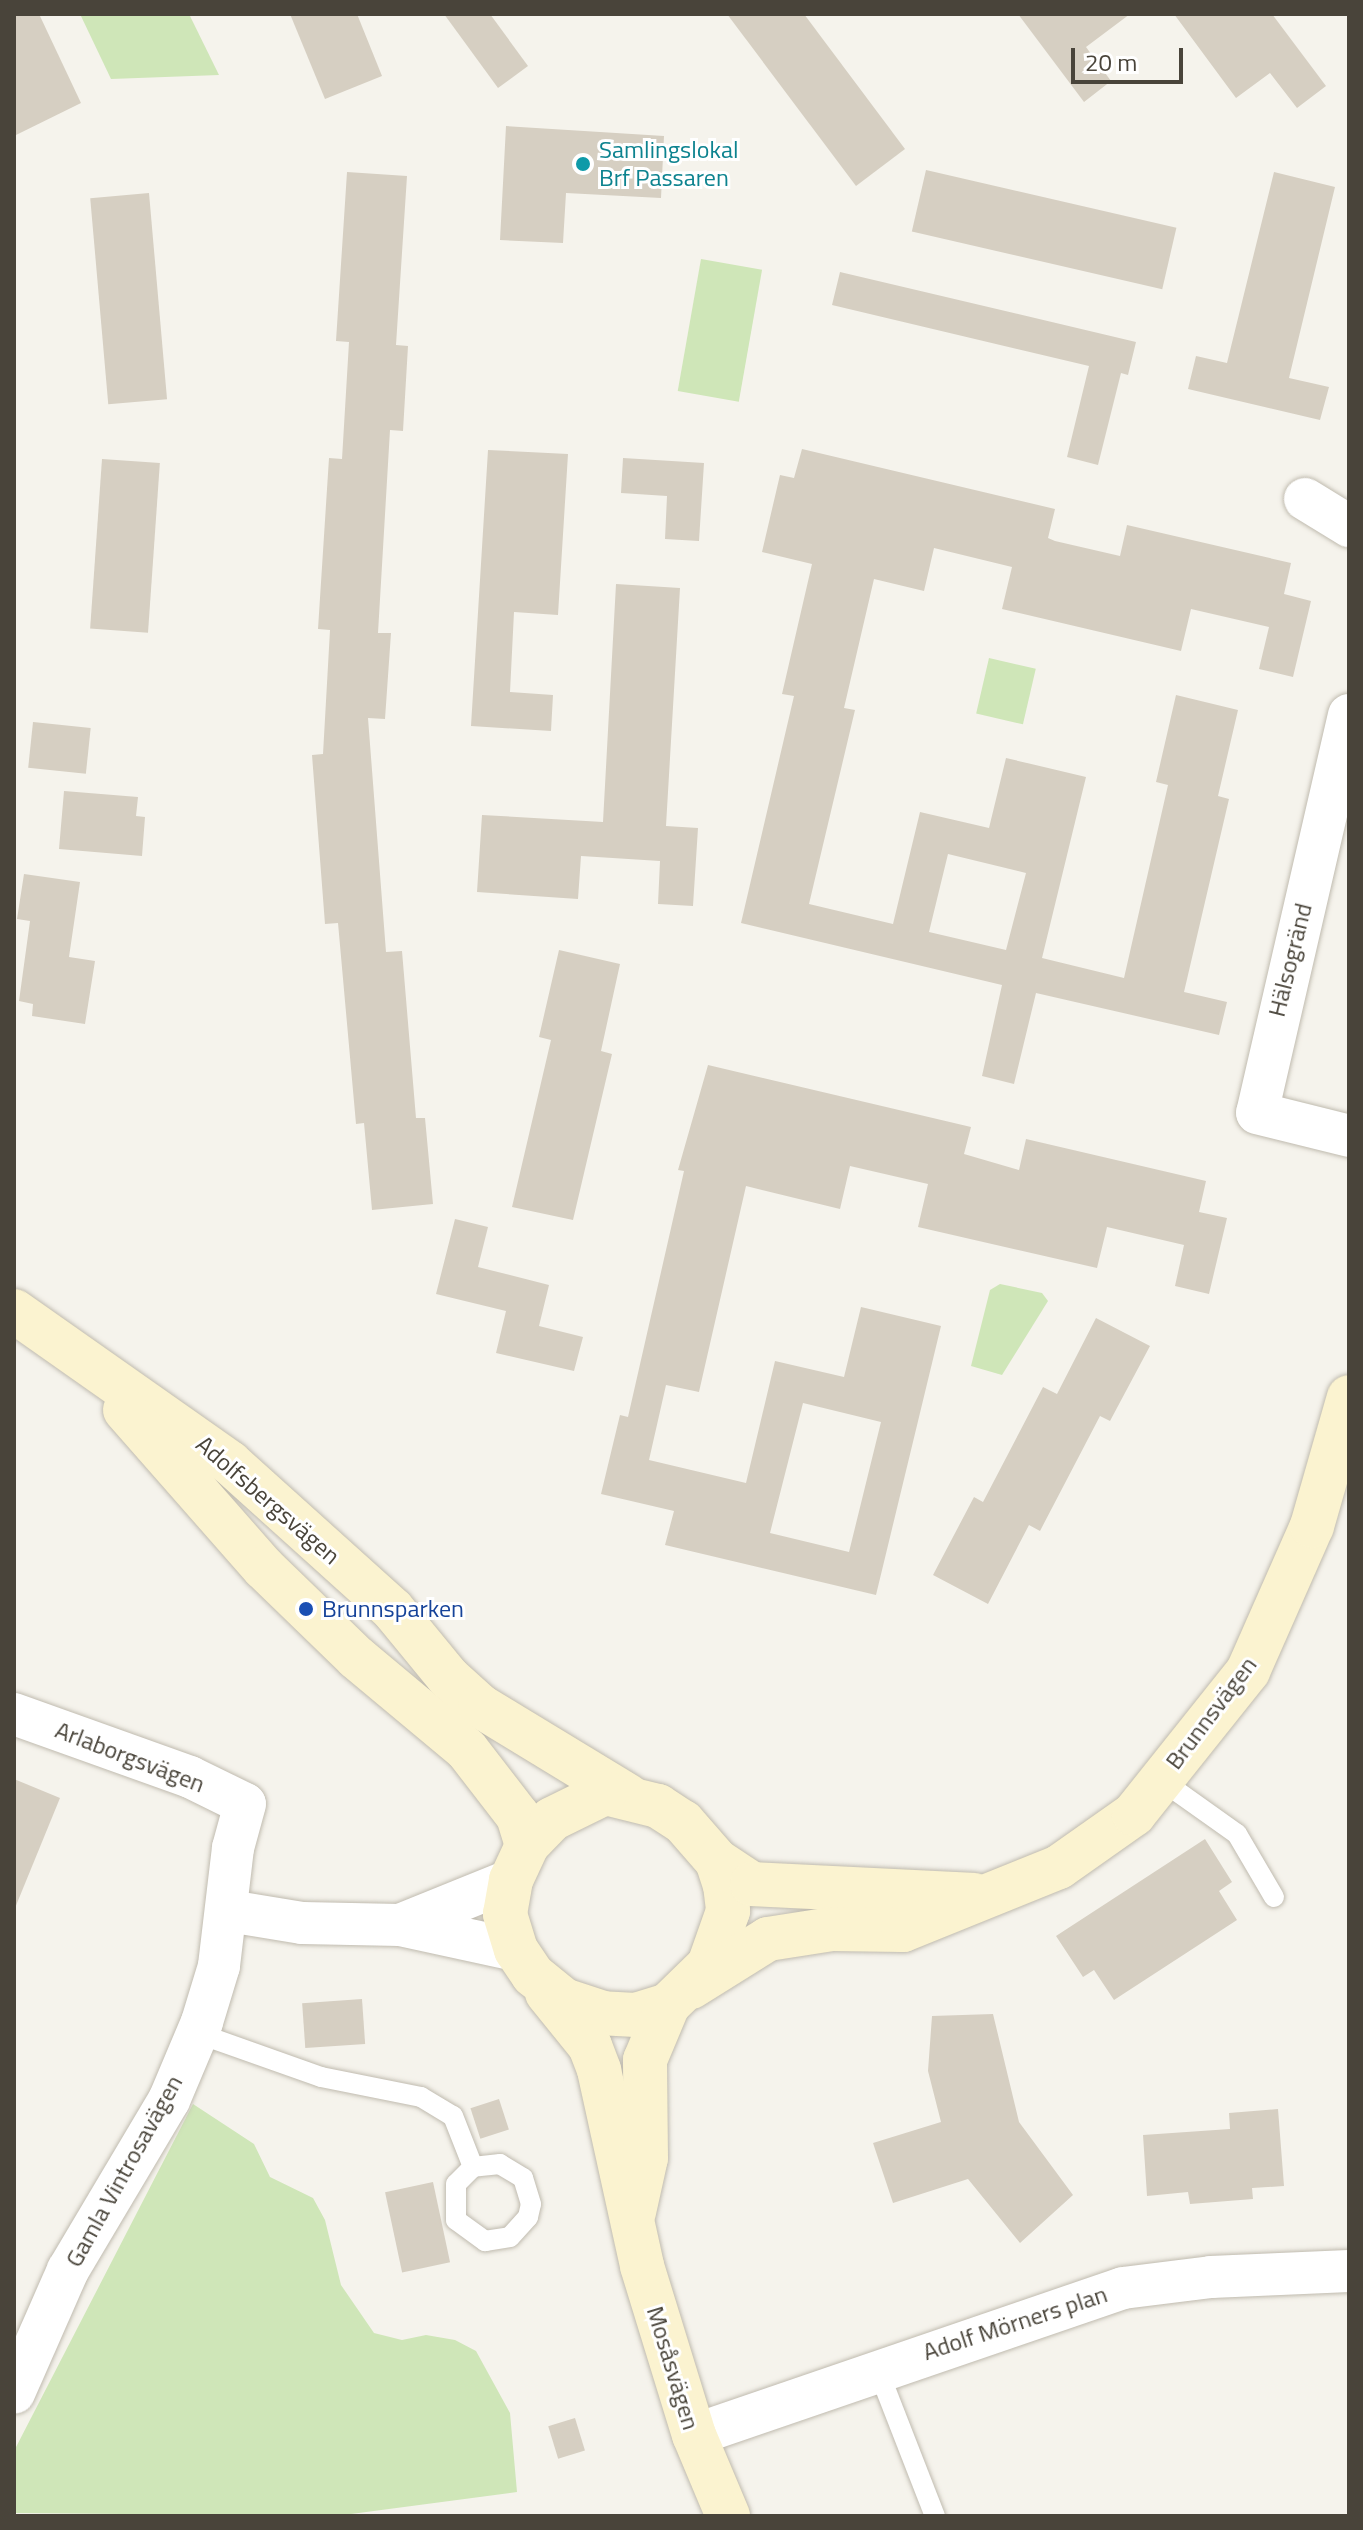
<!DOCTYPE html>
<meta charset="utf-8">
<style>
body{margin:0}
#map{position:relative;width:1363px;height:2530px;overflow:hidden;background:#f5f3ec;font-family:"Titillium Web",sans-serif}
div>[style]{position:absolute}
.green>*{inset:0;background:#cfe6b8;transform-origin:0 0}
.building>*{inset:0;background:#d6cfc2;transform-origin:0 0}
.roads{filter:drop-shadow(0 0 2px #c0bbaf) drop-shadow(0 0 2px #c0bbaf)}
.lane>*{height:20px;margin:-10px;padding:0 10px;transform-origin:10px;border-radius:10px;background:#fff}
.street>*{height:42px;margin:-21px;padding:0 21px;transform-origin:21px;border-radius:21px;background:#fff}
.secondary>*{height:44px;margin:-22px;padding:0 22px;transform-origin:22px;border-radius:22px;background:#fbf3d0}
.dots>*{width:22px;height:22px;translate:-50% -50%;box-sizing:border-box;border:4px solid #fff;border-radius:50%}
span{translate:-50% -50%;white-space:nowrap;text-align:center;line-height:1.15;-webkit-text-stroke:6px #fff;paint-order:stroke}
.culture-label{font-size:24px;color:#0d838f}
.left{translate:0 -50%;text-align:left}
.street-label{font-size:24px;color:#49443a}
.transit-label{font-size:24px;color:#164399}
.frame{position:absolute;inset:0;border:16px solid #49443a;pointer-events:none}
.scale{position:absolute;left:1071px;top:48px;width:112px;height:36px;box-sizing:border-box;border:4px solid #49443a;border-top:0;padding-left:10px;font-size:24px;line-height:28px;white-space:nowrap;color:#49443a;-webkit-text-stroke:6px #fff;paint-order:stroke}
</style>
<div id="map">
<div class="green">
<div style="clip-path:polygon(80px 14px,189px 14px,219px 75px,111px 79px)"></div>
<div style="left:701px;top:259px;width:62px;height:134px;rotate:10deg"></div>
<div style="left:989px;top:658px;width:48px;height:57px;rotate:13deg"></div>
<div style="clip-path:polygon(1000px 1284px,1042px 1293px,1048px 1301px,1002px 1375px,971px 1366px,990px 1290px)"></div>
<div style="clip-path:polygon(193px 2104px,254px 2144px,270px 2177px,313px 2198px,325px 2220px,341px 2285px,374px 2333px,402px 2340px,426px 2335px,455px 2340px,476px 2351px,510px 2413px,517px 2492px,336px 2516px,14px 2513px,14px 2451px)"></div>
</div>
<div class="building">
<div style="clip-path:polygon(14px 14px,39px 14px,81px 103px,14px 136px)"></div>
<div style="clip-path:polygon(290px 14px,357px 14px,382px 76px,325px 99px)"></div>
<div style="clip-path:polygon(444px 14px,490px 14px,528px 66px,498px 88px)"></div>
<div style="clip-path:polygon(727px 14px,804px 14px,905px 149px,856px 186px)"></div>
<div style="clip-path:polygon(1018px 14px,1130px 14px,1086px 47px,1111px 81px,1084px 102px)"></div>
<div style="clip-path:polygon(1174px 14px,1272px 14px,1326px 86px,1297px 108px,1270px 73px,1236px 98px)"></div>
<div style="clip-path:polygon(506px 126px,664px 136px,661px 198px,566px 193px,563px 243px,500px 240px)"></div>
<div style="left:926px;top:170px;width:257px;height:63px;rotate:13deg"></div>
<div style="clip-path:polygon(347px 172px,407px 176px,396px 345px,408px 346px,403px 431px,390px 430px,378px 633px,391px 633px,385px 719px,368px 718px,386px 952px,402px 951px,416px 1118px,425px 1118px,433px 1204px,372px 1210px,364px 1123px,356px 1124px,338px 923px,325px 924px,312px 755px,323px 754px,330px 630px,318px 629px,329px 458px,342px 459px,349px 342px,336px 341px)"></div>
<div style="clip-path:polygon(1274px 172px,1335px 187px,1289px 378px,1329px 387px,1320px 420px,1188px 389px,1196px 356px,1227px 363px)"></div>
<div style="left:149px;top:193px;width:207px;height:59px;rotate:85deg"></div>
<div style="clip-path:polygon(840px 272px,1136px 342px,1128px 375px,1121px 373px,1098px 465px,1067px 457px,1089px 366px,832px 305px)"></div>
<div style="clip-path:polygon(evenodd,802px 449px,1055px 509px,1048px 538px,1055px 541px,1120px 556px,1127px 525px,1291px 563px,1284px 594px,1311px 601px,1293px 677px,1259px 669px,1269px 627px,1191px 609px,1181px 651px,1002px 609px,1012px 567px,934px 548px,924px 591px,874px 579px,844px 708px,855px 710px,809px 904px,893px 924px,920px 812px,989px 828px,1006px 758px,1086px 777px,1042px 958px,1124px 978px,1168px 785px,1156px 782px,1176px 695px,1238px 710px,1218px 796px,1229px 799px,1184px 992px,1227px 1002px,1219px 1035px,1036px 993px,1014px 1084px,982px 1076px,1002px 985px,741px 923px,794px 696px,782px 694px,812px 564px,762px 552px,780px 475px,794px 478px,802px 449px,948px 854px,1026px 873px,1006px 950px,929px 932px,948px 854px)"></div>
<div style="clip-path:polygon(488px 450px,568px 454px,558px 615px,514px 612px,510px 692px,553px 695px,551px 731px,471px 726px)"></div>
<div style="clip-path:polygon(623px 458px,704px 463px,699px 541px,665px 539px,667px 496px,621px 493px)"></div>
<div style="left:102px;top:459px;width:58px;height:170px;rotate:4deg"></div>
<div style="clip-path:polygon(616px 584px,680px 588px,666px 826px,698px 828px,693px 906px,658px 904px,660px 861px,581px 856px,578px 899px,477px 892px,482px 815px,603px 822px)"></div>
<div style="left:33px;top:722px;width:58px;height:46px;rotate:6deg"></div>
<div style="clip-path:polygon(64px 791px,138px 797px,136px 816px,145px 817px,142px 856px,59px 849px)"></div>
<div style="clip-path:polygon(24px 874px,80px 882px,69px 957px,95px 961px,85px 1024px,32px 1016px,33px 1004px,19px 1001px,30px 921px,17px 919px)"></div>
<div style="clip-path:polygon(559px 950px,620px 964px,601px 1051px,612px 1054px,573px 1220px,512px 1207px,551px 1040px,539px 1037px)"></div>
<div style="clip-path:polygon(evenodd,708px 1065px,971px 1127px,964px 1154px,1019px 1170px,1026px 1139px,1206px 1181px,1199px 1212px,1227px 1218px,1209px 1294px,1175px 1286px,1184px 1245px,1107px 1227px,1097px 1268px,918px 1227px,928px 1184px,850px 1166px,840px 1209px,746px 1186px,699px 1392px,666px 1385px,649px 1460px,746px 1483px,775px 1361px,844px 1377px,861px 1307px,941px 1326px,876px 1595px,665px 1545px,674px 1511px,601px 1494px,620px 1415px,628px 1417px,684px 1171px,678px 1170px,708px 1065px,803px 1403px,881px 1422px,849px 1552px,770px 1533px,803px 1403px)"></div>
<div style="clip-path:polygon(455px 1219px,488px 1227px,478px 1267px,549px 1285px,539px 1326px,583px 1337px,574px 1371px,496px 1353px,506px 1311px,436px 1294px)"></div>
<div style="clip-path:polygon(1096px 1318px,1150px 1346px,1110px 1421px,1100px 1416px,1040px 1531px,1029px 1525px,988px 1604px,933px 1575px,974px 1497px,983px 1502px,1043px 1387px,1057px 1394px)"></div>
<div style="clip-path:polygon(14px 1779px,60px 1798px,15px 1908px,14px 1908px)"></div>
<div style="clip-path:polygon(1205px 1839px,1232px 1882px,1219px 1891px,1237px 1920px,1114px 2000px,1094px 1970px,1083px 1977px,1056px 1936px)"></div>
<div style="left:362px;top:1999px;width:45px;height:60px;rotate:86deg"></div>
<div style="clip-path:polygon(993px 2014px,1019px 2122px,1073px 2195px,1020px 2243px,968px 2179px,893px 2203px,873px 2143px,941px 2122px,928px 2071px,932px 2016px)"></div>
<div style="left:499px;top:2099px;width:32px;height:30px;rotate:72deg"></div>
<div style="clip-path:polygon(1278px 2109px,1284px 2186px,1252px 2188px,1253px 2199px,1190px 2204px,1188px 2192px,1147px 2196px,1143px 2135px,1230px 2129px,1229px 2113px)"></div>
<div style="left:433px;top:2182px;width:82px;height:49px;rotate:78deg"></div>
<div style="left:575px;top:2418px;width:34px;height:28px;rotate:73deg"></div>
</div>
<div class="roads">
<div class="lane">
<div style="left:1161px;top:1780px;width:93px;rotate:35.4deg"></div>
<div style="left:1237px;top:1834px;width:73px;rotate:59.6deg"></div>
<div style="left:197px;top:2033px;width:132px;rotate:19.5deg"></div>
<div style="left:321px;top:2077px;width:102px;rotate:11.3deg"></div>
<div style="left:421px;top:2097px;width:37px;rotate:31deg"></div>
<div style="left:453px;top:2116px;width:55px;rotate:68.6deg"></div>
<div style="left:473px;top:2167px;width:24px;rotate:135deg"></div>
<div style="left:456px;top:2184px;width:36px;rotate:90deg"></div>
<div style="left:456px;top:2220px;width:36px;rotate:36deg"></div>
<div style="left:485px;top:2241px;width:25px;rotate:-9deg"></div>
<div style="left:510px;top:2237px;width:27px;rotate:-48deg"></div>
<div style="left:528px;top:2217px;width:13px;rotate:-77deg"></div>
<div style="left:531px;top:2204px;width:27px;rotate:-107deg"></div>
<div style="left:523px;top:2178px;width:27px;rotate:-149deg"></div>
<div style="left:500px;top:2164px;width:27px;rotate:174deg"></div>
<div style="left:878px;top:2370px;width:157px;rotate:68.7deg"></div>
</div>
<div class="street">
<div style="left:1305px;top:499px;width:52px;rotate:31.5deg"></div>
<div style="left:1349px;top:715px;width:408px;rotate:103deg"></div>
<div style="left:1257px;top:1113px;width:95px;rotate:14deg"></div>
<div style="left:14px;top:1714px;width:187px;rotate:19.7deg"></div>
<div style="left:190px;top:1777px;width:61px;rotate:26.1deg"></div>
<div style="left:245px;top:1804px;width:46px;rotate:105.3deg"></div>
<div style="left:233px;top:1848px;width:119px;rotate:96.8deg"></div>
<div style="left:219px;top:1966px;width:59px;rotate:106.9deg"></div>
<div style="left:202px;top:2022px;width:85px;rotate:112.9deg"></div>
<div style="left:169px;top:2100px;width:198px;rotate:120.7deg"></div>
<div style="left:68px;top:2270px;width:134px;rotate:113.7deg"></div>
<div style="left:229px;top:1911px;width:74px;rotate:9.3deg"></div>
<div style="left:302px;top:1923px;width:98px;rotate:1.2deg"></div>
<div style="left:400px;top:1925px;width:119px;rotate:12.2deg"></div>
<div style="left:400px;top:1925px;width:120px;rotate:-22.1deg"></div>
<div style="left:694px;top:2435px;width:453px;rotate:-18.9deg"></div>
<div style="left:1123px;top:2288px;width:89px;rotate:-7.1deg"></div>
<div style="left:1211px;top:2277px;width:138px;rotate:-2.5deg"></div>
</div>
<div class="secondary">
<div style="left:14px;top:1311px;width:264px;rotate:35.1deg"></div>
<div style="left:230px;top:1463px;width:219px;rotate:42deg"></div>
<div style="left:393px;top:1610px;width:87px;rotate:50.6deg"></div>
<div style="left:448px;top:1677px;width:43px;rotate:42.2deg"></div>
<div style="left:480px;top:1706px;width:173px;rotate:31.3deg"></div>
<div style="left:125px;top:1410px;width:210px;rotate:48.7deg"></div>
<div style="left:264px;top:1568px;width:129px;rotate:44.1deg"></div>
<div style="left:357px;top:1658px;width:143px;rotate:39.9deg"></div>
<div style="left:467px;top:1750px;width:83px;rotate:52.3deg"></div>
<div style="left:518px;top:1816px;width:30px;rotate:73deg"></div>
<div style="left:605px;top:1793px;width:55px;rotate:13.8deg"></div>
<div style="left:658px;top:1806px;width:30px;rotate:33deg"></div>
<div style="left:683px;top:1822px;width:52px;rotate:48.9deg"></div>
<div style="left:717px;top:1861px;width:25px;rotate:72deg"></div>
<div style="left:725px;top:1885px;width:26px;rotate:83deg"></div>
<div style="left:728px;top:1911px;width:57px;rotate:109.4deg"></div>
<div style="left:709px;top:1965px;width:57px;rotate:135.7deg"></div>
<div style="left:668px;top:2005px;width:34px;rotate:163deg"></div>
<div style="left:636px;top:2015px;width:33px;rotate:-177deg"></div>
<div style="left:603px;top:2013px;width:41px;rotate:-161.6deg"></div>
<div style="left:564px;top:2000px;width:40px;rotate:-141deg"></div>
<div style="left:533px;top:1975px;width:30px;rotate:-124deg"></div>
<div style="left:516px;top:1950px;width:38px;rotate:-107deg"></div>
<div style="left:505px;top:1914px;width:35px;rotate:-80deg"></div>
<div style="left:511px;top:1880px;width:38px;rotate:-65deg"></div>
<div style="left:527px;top:1845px;width:36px;rotate:-46deg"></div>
<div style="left:552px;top:1819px;width:59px;rotate:-26.1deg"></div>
<div style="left:717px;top:1861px;width:42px;rotate:33.3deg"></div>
<div style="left:752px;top:1884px;width:222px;rotate:2.8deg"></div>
<div style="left:691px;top:1987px;width:91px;rotate:-31.9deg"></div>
<div style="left:768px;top:1939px;width:65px;rotate:-8.9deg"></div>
<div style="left:832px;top:1929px;width:71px;rotate:0.8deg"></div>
<div style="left:903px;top:1930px;width:168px;rotate:-22deg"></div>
<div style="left:1059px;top:1867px;width:92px;rotate:-35.2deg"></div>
<div style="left:1134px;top:1814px;width:183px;rotate:-51.4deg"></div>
<div style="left:1248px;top:1671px;width:158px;rotate:-66.2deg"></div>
<div style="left:1312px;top:1526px;width:134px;rotate:-74deg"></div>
<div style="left:547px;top:1993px;width:68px;rotate:50.9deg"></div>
<div style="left:590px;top:2046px;width:26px;rotate:69deg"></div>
<div style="left:599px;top:2070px;width:201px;rotate:77.6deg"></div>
<div style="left:642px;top:2266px;width:177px;rotate:72.9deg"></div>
<div style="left:694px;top:2435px;width:88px;rotate:67.2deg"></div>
<div style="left:634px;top:2212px;width:55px;rotate:-77.5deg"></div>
<div style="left:646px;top:2158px;width:98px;rotate:-90.6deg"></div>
<div style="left:645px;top:2060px;width:60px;rotate:-67.3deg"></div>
</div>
</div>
<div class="dots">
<div style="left:583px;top:164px;background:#0f9aa8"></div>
<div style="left:306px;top:1609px;background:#1a4fb4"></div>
</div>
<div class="culture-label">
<span class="left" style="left:599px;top:164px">Samlingslokal<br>Brf Passaren</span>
</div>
<div class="street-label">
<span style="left:1290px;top:960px;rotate:-76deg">Hälsogränd</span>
<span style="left:268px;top:1500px;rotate:41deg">Adolfsbergsvägen</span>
<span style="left:1211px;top:1713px;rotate:-53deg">Brunnsvägen</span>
<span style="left:130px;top:1757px;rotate:21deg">Arlaborgsvägen</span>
<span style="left:124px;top:2171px;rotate:-61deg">Gamla Vintrosavägen</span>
<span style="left:1015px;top:2323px;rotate:-18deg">Adolf Mörners plan</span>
<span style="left:673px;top:2368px;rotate:73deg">Mosåsvägen</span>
</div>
<div class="transit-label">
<span class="left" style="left:322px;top:1609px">Brunnsparken</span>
</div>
<div class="frame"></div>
<div class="scale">20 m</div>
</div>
